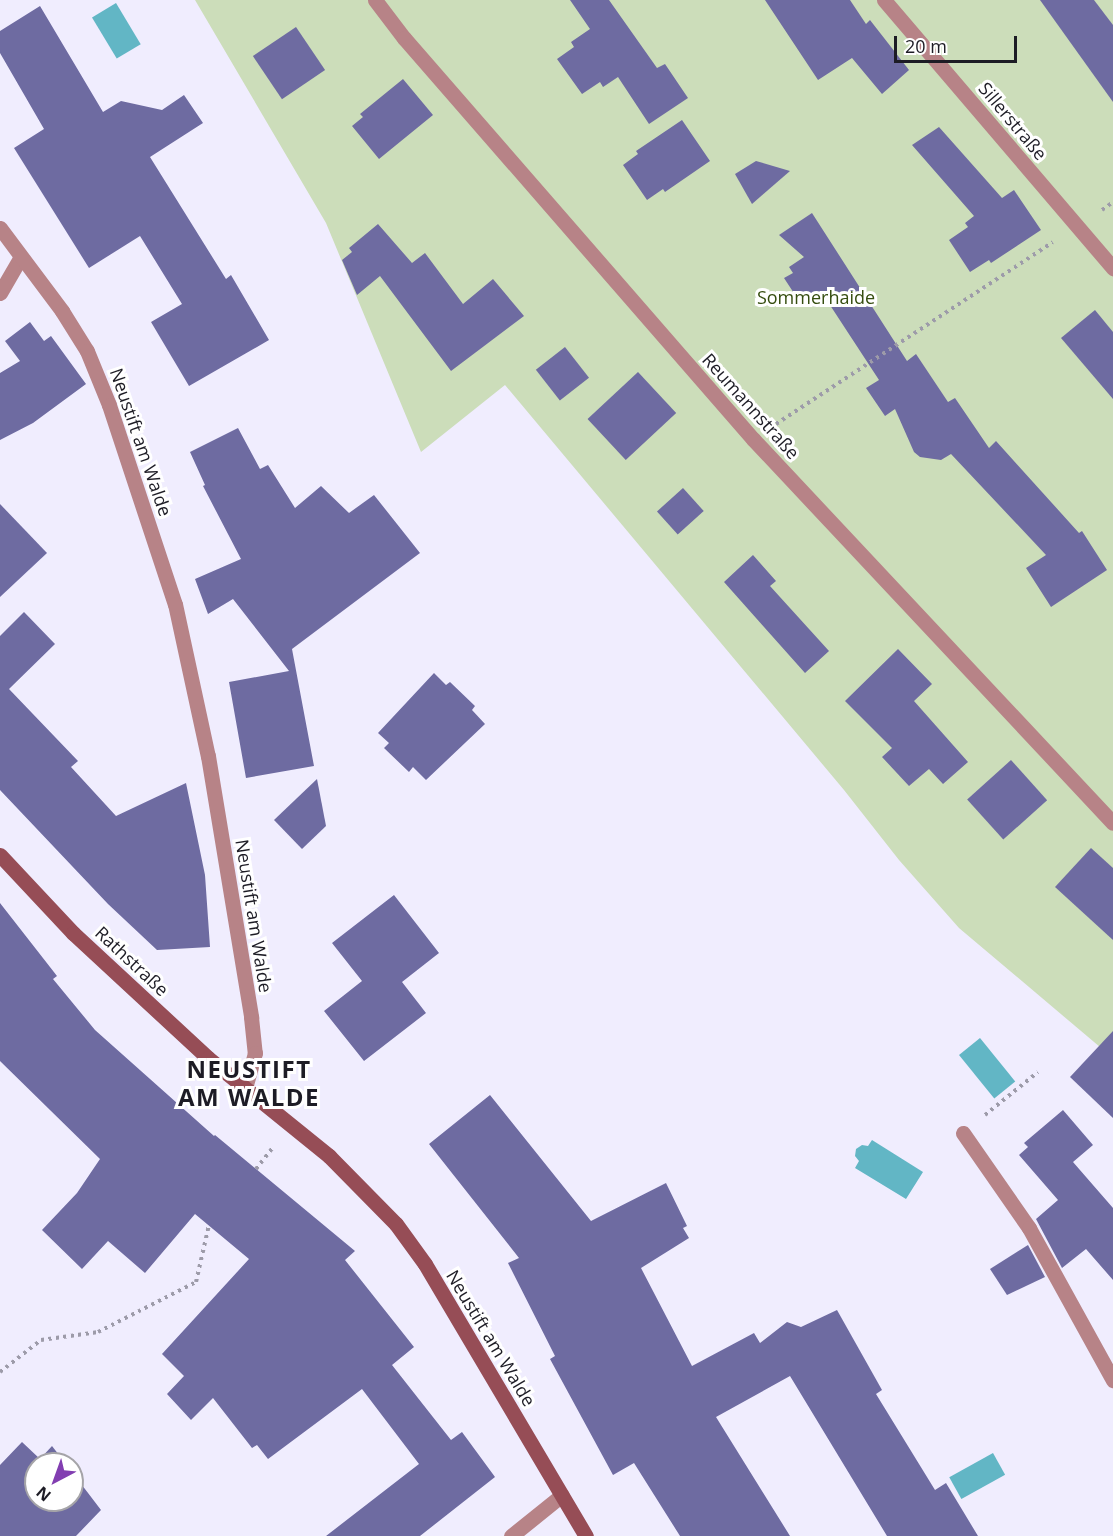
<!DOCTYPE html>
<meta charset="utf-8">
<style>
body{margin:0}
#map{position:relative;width:1113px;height:1536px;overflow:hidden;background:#f0edfe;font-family:"Open Sans",sans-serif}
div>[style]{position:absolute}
.green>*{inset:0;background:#ccddba}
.water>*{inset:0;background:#62b6c5;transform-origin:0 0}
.building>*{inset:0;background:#6e6ba1;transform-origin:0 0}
.path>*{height:4px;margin-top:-2px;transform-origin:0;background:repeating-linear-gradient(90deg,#9d9ba9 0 3px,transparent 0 7.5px)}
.minor>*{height:15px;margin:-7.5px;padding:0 7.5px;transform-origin:7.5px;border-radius:7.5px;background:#b78387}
.tertiary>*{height:15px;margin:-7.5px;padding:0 7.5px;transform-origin:7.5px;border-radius:7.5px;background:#b78387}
.secondary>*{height:15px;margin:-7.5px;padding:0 7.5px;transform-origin:7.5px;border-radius:7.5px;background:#964d56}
span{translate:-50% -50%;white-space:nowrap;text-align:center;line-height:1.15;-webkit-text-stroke:6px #fff;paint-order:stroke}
.street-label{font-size:18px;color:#1d1c25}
.park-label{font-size:18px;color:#354d0f}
.district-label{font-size:24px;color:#1d1c25;font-weight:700;letter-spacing:1.5px}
.north{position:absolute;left:24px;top:1452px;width:60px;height:60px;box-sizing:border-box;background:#fff;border:2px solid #a5a4a8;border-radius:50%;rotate:221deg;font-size:16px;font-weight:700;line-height:24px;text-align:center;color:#1d1c25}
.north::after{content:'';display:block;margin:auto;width:21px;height:27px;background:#823eb1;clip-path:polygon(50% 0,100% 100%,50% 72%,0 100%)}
.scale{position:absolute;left:894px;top:36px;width:123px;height:27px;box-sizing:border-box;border:3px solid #1d1c25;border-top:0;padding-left:8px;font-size:18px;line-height:21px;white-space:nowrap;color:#1d1c25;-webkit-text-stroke:4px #fff;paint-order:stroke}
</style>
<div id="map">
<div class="green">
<div style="clip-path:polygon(195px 0,1113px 0,1113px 1058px,959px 928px,899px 860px,844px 790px,505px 385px,421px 452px,326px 223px)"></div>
</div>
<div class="water">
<div style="left:116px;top:3px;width:48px;height:28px;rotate:59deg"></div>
<div style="left:980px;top:1038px;width:56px;height:27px;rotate:51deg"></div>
<div style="clip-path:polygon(872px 1140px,923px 1172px,906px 1199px,855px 1168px,859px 1161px,855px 1156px,856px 1149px,862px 1145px,868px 1146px)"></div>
<div style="left:993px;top:1453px;width:25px;height:50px;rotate:61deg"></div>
</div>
<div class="building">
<div style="clip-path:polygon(570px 0,609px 0,657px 68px,665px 64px,688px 98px,649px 124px,618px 77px,603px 87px,600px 82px,582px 94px,557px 59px,574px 47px,571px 42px,590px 29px)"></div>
<div style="clip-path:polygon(765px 0,850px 0,866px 24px,870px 20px,909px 70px,882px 94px,852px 58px,818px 80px)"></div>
<div style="clip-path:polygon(1040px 0,1094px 0,1113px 25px,1113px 102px)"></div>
<div style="clip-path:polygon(40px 6px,103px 112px,121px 101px,162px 110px,184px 95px,203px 123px,150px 157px,226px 279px,231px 275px,269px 340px,189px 386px,151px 322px,182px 304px,140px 236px,89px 268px,14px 148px,44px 129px,0 53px,0 31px)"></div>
<div style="left:296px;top:27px;width:52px;height:52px;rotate:56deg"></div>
<div style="clip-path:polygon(403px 79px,433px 115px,379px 159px,352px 126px,363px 117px,360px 114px)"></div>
<div style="clip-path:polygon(682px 120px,710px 161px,665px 192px,663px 189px,647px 200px,623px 165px,638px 154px,636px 151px)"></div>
<div style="clip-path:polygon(939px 127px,1002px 198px,1014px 190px,1041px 230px,991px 263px,989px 260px,970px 272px,949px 240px,968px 227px,965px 223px,974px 216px,912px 145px)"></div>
<div style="clip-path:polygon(756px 161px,790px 171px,752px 204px,735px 174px)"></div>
<div style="clip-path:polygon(812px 213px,907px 361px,916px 354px,948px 402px,955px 398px,989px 448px,996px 441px,1079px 533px,1082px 531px,1107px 570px,1051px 607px,1026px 568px,1046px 555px,951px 454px,941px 460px,920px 457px,914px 452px,895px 409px,885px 416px,866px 388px,879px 380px,826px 299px,815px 307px,812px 302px,803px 307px,784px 278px,793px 273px,789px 267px,804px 257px,779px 235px)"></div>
<div style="clip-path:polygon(378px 224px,412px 263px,425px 253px,463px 304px,493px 279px,524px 316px,451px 371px,380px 276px,357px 295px,342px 260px,352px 252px,349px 248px)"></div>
<div style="clip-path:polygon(1095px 310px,1113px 332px,1113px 399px,1061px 338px)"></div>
<div style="clip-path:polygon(30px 322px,44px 341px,51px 336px,86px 384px,33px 423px,0 440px,0 373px,20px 361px,5px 341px)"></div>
<div style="left:565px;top:347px;width:39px;height:37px;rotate:52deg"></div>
<div style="left:638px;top:372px;width:56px;height:69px;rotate:47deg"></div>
<div style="clip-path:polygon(238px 428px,260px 469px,268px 465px,295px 508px,321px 486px,349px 513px,374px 495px,420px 553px,292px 649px,314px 766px,246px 778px,229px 682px,289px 671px,233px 599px,208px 614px,195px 579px,241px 559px,203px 486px,205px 485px,190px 452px)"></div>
<div style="left:683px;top:488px;width:31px;height:35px;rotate:48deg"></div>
<div style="clip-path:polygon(0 504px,47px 553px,0 597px)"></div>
<div style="clip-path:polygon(753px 555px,776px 581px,770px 586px,829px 651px,805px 673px,724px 582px)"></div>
<div style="clip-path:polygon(24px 612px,55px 644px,9px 689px,78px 761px,71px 767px,116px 816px,186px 783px,205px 875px,210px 947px,157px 950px,108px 904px,0 790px,0 636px)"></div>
<div style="clip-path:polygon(898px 649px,932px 684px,914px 701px,968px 762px,943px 784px,929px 769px,909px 786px,882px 757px,892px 748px,845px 701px)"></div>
<div style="clip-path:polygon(434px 673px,446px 685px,450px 682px,475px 706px,472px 710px,485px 724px,426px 780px,413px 767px,409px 772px,384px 748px,389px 743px,378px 733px)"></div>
<div style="left:1011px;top:760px;width:54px;height:59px;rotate:48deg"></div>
<div style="clip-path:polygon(317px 779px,326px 826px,302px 849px,274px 820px)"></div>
<div style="clip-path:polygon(1091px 848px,1113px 868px,1113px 940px,1055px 887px)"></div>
<div style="clip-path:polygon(394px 895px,439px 953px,402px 982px,426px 1013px,364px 1061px,324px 1011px,362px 981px,332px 943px)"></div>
<div style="clip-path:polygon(0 903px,57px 976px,53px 979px,95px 1030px,214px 1136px,215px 1135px,355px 1251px,345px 1260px,414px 1347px,392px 1365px,451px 1440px,462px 1432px,495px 1477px,420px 1536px,326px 1536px,419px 1464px,362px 1389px,268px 1459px,257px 1445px,252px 1448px,213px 1398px,191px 1420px,167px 1394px,184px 1376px,162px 1354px,249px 1259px,195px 1214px,145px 1273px,108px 1241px,82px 1269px,42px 1230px,77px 1193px,100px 1159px,0 1061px)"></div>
<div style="clip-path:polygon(1113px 1031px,1113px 1118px,1070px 1077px)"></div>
<div style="clip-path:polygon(490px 1095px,591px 1221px,666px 1183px,687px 1226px,683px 1228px,689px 1238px,641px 1268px,692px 1366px,754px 1333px,760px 1343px,787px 1322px,801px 1327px,837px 1310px,882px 1390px,876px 1394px,935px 1490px,946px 1483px,978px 1536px,887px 1536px,790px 1376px,716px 1417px,790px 1536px,680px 1536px,634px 1463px,613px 1475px,550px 1359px,555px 1356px,508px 1263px,519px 1258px,429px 1144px)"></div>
<div style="clip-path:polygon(1063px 1110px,1093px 1145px,1073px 1162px,1113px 1208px,1113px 1280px,1086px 1249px,1062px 1268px,1036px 1219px,1058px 1200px,1019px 1155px,1028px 1147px,1024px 1143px)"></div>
<div style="clip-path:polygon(1028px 1245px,1045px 1277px,1007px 1295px,990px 1269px)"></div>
<div style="clip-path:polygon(22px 1442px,40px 1459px,52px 1446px,66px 1464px,36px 1464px,36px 1500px,72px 1500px,72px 1472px,101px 1510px,76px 1536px,0 1536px,0 1465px)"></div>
</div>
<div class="path">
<div style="left:1102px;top:210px;width:14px;rotate:-36deg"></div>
<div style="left:776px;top:424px;width:331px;rotate:-33.3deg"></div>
<div style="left:985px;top:1115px;width:68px;rotate:-39.1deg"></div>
<div style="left:256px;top:1169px;width:28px;rotate:-52deg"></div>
<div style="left:0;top:1372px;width:52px;rotate:-38deg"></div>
<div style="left:41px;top:1340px;width:58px;rotate:-8deg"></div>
<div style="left:98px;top:1332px;width:110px;rotate:-27deg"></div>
<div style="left:196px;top:1282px;width:58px;rotate:-77.2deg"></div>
</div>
<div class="minor">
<div style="left:375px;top:0;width:48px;rotate:52.7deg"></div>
<div style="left:404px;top:38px;width:532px;rotate:48.97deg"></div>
<div style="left:753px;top:439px;width:526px;rotate:46.85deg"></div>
<div style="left:884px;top:0;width:353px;rotate:49.5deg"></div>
<div style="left:0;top:293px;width:39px;rotate:-60deg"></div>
<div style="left:963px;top:1133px;width:116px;rotate:55.2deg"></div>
<div style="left:1029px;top:1228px;width:174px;rotate:61.1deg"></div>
<div style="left:511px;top:1536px;width:65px;rotate:-38.8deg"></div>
</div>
<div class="tertiary">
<div style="left:0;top:228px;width:104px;rotate:53.2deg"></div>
<div style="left:62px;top:311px;width:47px;rotate:58deg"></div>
<div style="left:87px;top:351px;width:58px;rotate:67.8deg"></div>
<div style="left:109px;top:405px;width:210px;rotate:71.7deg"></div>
<div style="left:175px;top:604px;width:156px;rotate:77.8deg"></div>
<div style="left:208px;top:756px;width:265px;rotate:80.6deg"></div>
<div style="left:251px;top:1017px;width:36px;rotate:84deg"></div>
<div style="left:255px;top:1053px;width:36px;rotate:106deg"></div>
</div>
<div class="secondary">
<div style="left:0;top:855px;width:107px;rotate:46.9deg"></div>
<div style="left:73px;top:933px;width:184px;rotate:42.8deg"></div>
<div style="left:208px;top:1058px;width:156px;rotate:39deg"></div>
<div style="left:329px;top:1156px;width:95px;rotate:45.4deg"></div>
<div style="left:396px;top:1224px;width:49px;rotate:54.1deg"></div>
<div style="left:425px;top:1264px;width:316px;rotate:59.4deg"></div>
</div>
<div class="street-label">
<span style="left:1013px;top:121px;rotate:50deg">Sillerstraße</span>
<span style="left:751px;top:406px;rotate:48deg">Reumannstraße</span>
<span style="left:141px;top:442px;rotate:71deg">Neustift am Walde</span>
<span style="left:254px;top:916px;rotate:81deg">Neustift am Walde</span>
<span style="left:132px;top:961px;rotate:43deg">Rathstraße</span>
<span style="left:491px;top:1338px;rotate:59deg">Neustift am Walde</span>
</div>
<div class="park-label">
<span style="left:816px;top:297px">Sommerhaide</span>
</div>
<div class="district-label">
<span style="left:249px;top:1083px">NEUSTIFT<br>AM WALDE</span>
</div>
<div class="north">N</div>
<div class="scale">20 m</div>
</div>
